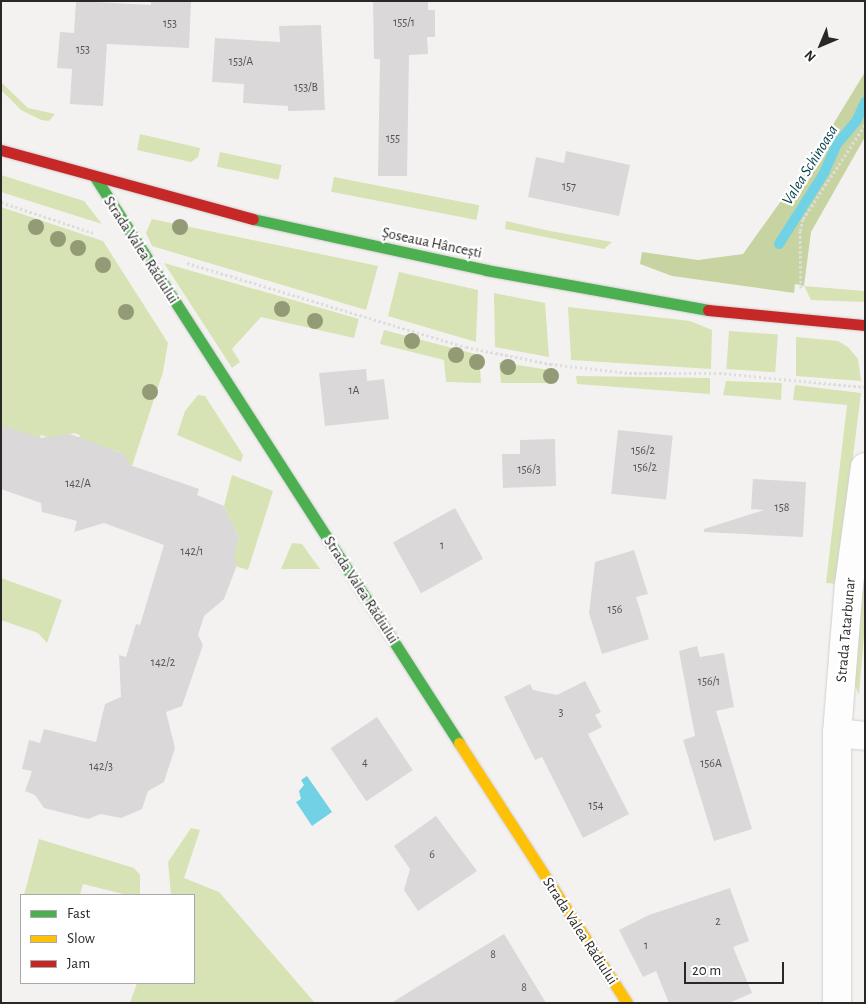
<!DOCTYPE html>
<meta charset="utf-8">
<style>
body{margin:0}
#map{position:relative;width:866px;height:1004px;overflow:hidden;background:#f4f2f1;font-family:"Alegreya Sans",sans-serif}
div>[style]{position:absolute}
.green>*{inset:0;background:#d7e3b4;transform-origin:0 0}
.forest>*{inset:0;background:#c7d4a2}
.water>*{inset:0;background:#70d2e4}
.stream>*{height:10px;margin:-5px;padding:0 5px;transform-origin:5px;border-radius:5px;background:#70d2e4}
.building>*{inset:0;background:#dad8d8;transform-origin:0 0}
.path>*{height:3px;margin-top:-1.5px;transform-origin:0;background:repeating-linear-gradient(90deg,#dedddd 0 2.5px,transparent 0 5px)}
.roads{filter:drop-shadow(0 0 1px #d1cfcf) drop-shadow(0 0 1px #d1cfcf)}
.street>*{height:28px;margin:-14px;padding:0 14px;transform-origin:14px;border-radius:14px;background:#fdfdfd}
.fast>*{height:11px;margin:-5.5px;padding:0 5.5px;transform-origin:5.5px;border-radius:5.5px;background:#4caf50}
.slow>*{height:11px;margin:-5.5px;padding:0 5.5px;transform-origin:5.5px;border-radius:5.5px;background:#ffc107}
.jam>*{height:11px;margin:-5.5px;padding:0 5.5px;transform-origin:5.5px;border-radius:5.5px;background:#c62828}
.trees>*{width:16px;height:16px;margin:-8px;border-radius:50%;background:#939b76}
span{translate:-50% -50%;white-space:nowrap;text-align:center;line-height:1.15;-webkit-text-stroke:4.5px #fff;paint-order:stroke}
.number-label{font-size:12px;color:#555453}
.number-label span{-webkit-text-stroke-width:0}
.street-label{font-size:15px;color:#292827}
.water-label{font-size:16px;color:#003f49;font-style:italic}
.frame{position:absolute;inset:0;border:2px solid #292827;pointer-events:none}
.legend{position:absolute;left:20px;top:894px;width:175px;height:90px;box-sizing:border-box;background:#fff;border:1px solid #a9a9a9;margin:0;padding:6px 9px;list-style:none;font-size:15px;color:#292827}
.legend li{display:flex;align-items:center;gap:10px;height:25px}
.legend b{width:25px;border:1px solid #a9a9a9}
.north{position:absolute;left:796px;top:20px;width:50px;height:50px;-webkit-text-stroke:4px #fff;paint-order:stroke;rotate:225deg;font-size:14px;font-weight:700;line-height:20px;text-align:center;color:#292827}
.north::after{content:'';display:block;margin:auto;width:18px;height:22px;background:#292827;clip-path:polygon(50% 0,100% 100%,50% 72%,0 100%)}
.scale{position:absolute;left:684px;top:962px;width:100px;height:22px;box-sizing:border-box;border:2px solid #292827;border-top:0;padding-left:6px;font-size:15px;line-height:18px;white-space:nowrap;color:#292827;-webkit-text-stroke:4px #fff;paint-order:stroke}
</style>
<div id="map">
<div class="green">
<div style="clip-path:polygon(1px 82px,28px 108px,55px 114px,49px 121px,41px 120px,21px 110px,1px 90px)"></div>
<div style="clip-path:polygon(140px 134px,200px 148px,198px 157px,191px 162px,137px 150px)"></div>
<div style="left:220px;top:152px;width:63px;height:15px;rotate:12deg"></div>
<div style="clip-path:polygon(1px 175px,84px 201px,102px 224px,1px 192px)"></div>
<div style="left:334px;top:177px;width:148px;height:15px;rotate:11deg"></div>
<div style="clip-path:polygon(1px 207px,103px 241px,168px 343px,163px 372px,132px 466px,127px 464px,124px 454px,114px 450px,112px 453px,78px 440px,80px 435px,74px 433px,57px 437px,56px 440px,41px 435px,38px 445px,1px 425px)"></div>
<div style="clip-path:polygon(152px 219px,378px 266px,366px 310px,152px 246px,146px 233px)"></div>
<div style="clip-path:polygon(506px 221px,550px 231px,612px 242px,604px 249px,505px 229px)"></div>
<div style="clip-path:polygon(164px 263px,359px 319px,354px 338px,261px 317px,232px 349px,240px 362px,232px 368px)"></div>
<div style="clip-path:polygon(399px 272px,478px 290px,476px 342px,388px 316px)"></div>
<div style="clip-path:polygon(804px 286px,865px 291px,865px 302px,811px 300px)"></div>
<div style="clip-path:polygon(494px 293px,545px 303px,549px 357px,495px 347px)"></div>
<div style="clip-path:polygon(568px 307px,690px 321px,712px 330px,711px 369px,571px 360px)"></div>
<div style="clip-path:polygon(384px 330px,479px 355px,481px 383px,446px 382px,444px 360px,380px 344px)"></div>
<div style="left:729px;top:331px;width:49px;height:38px;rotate:4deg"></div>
<div style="clip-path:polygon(796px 337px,838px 341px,848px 347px,858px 359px,861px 381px,796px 376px)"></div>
<div style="clip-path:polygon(499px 362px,556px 371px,556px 383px,501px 383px)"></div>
<div style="clip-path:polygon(576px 376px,710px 378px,710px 394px,577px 384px)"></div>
<div style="clip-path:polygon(726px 381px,782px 383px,781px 400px,723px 395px)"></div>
<div style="clip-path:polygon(795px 385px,861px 393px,837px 584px,826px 583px,847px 405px,793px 400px)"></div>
<div style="clip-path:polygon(198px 395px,205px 396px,243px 455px,241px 462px,177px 435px,185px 411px)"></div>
<div style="clip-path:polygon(232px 475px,273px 491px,248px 570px,238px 567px,232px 558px,239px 538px,224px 506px)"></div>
<div style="clip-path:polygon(292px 543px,302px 544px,320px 569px,281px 569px)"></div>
<div style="clip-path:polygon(865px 549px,865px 624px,859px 695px,854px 683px)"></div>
<div style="clip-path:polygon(1px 578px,62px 600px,47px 643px,38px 633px,1px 620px)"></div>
<div style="clip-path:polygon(191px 828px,200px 830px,184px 878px,219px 892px,315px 1003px,130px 1003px,137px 983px,194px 983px,194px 895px,171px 895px,168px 862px)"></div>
<div style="clip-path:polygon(39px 839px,134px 868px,140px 875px,140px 895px,127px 895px,83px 884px,80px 895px,24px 895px)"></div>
</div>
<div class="forest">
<div style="clip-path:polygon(865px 72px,865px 137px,811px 232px,804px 286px,795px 284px,794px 293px,672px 276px,640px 264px,642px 252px,698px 260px,743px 254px,818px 149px)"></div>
</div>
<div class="water">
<div style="clip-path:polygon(307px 776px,332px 812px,312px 826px,296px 802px,301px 799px,299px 791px,304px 785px,301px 780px)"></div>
</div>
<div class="stream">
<div style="left:779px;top:244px;width:84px;rotate:-57.6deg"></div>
<div style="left:824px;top:173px;width:32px;rotate:-66deg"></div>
<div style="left:837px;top:144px;width:31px;rotate:-50deg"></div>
<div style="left:857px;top:120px;width:20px;rotate:-66deg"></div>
</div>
<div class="building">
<div style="clip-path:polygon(76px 1px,151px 5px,151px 1px,191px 2px,189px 48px,107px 44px,103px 106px,70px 104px,72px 69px,57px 68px,60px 32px,74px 33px)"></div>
<div style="clip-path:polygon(373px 1px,428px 1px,428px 10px,435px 10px,435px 37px,427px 37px,428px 54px,409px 55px,407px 176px,378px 176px,380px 59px,374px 59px)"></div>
<div style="clip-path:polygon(321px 25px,325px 110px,288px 111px,288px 106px,243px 103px,244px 84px,212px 82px,215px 38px,280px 42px,279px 26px)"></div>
<div style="clip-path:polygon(566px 151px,630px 165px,619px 216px,528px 197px,536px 157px,564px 163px)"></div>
<div style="clip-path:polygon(366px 369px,367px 381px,384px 379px,389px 419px,325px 426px,319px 373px)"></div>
<div style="clip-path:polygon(1px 425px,40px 438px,70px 434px,124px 454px,130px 465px,199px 489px,197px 495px,224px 506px,239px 538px,234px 554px,237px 565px,224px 599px,204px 616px,198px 635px,203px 645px,182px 706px,166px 712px,175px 748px,164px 782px,148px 791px,142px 809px,121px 818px,101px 814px,88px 819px,44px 808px,35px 795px,25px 791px,32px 771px,22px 769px,29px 740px,40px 743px,44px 729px,96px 742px,105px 704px,121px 697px,119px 655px,126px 657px,136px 624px,140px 625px,164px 545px,104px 523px,74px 532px,77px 521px,42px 512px,41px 503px,1px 489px)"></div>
<div style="left:618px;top:430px;width:55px;height:64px;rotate:6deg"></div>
<div style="clip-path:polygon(555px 439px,556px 486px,503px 488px,502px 454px,520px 454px,520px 440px)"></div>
<div style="clip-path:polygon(753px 479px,806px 482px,803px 537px,704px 532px,704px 529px,764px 510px,751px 509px)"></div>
<div style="left:455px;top:508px;width:58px;height:71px;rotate:61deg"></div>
<div style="clip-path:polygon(634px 550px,648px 594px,636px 597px,649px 639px,602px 654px,589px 613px,595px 562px)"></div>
<div style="clip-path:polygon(697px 646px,700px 657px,724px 653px,734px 707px,716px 711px,752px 829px,714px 841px,683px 740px,695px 736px,679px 651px)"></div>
<div style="clip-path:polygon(585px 681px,601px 712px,595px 715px,602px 727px,588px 734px,629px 814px,583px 838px,542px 757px,535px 760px,504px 697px,530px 684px,533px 690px,557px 695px)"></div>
<div style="left:377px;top:717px;width:64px;height:56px;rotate:56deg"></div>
<div style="clip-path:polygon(436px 816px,477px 871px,418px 911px,404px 890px,410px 869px,394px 846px)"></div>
<div style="clip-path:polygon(730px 888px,749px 941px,733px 947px,752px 993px,729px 1003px,669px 1003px,656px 971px,643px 977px,619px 930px,649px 915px)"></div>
<div style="clip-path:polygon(504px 934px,546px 1003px,391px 1003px)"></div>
</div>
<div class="path">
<div style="left:1px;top:202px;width:97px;rotate:18.6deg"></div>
<div style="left:187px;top:263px;width:291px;rotate:16.8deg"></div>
<div style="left:466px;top:347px;width:86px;rotate:11.4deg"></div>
<div style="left:550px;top:364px;width:80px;rotate:6.5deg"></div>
<div style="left:629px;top:373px;width:90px"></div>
<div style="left:719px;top:373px;width:147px;rotate:5.5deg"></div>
<div style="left:801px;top:288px;width:57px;rotate:-91deg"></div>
<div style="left:800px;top:231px;width:12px;rotate:-76deg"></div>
<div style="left:803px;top:219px;width:113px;rotate:-56.6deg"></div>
</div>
<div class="roads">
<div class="street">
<div style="left:837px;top:733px;width:28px;rotate:6deg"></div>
<div style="left:837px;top:1003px;width:270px;rotate:-90deg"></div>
<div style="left:837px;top:733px;width:148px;rotate:-85.4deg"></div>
<div style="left:849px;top:585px;width:119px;rotate:-82.3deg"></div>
</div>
<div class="fast">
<div style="left:95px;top:177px;width:673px;rotate:57.25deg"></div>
<div style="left:253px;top:219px;width:239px;rotate:12.3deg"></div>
<div style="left:486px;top:270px;width:226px;rotate:10.2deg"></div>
</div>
<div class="slow">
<div style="left:459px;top:743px;width:310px;rotate:57.1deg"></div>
</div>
<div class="jam">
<div style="left:1px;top:150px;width:261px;rotate:15.3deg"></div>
<div style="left:708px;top:310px;width:158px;rotate:5.5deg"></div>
</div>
</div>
<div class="trees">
<div style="left:36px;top:227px"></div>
<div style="left:180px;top:227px"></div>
<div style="left:58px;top:239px"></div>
<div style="left:78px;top:248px"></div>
<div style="left:103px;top:265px"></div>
<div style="left:282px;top:309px"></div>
<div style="left:126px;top:312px"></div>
<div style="left:315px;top:321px"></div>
<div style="left:412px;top:341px"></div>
<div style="left:456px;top:355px"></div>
<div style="left:477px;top:362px"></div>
<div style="left:508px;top:367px"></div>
<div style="left:551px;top:376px"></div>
<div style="left:150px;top:392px"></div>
</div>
<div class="number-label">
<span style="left:404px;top:23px">155/1</span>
<span style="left:170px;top:24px">153</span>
<span style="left:83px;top:50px">153</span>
<span style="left:241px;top:62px">153/A</span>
<span style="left:306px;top:88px">153/B</span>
<span style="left:393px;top:139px">155</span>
<span style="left:569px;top:187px">157</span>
<span style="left:354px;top:391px">1A</span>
<span style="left:643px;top:451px">156/2</span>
<span style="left:645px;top:468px">156/2</span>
<span style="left:529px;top:470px">156/3</span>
<span style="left:78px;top:484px">142/A</span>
<span style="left:782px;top:508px">158</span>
<span style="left:442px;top:546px">1</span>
<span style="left:192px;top:552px">142/1</span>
<span style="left:615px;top:610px">156</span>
<span style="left:163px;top:663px">142/2</span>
<span style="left:709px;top:682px">156/1</span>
<span style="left:561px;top:713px">3</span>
<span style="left:365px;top:763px">4</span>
<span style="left:711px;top:764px">156A</span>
<span style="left:101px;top:767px">142/3</span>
<span style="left:596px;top:806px">154</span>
<span style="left:432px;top:855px">6</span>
<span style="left:718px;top:922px">2</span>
<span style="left:646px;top:946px">1</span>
<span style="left:493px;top:955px">8</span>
<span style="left:524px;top:988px">8</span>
</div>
<div class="street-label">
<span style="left:432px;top:243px;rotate:12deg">Șoseaua Hâncești</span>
<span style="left:141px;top:250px;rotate:57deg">Strada Valea Rădiului</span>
<span style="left:361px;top:590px;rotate:57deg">Strada Valea Rădiului</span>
<span style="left:846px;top:630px;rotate:-85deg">Strada Tatarbunar</span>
<span style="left:580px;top:931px;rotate:57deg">Strada Valea Rădiului</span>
</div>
<div class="water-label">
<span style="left:810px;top:165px;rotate:-58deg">Valea Schinoasa</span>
</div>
<div class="frame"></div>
<ul class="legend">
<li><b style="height:6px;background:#4caf50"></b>Fast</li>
<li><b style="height:6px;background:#ffc107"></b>Slow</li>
<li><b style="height:6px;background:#c62828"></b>Jam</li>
</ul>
<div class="north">N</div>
<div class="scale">20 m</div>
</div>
